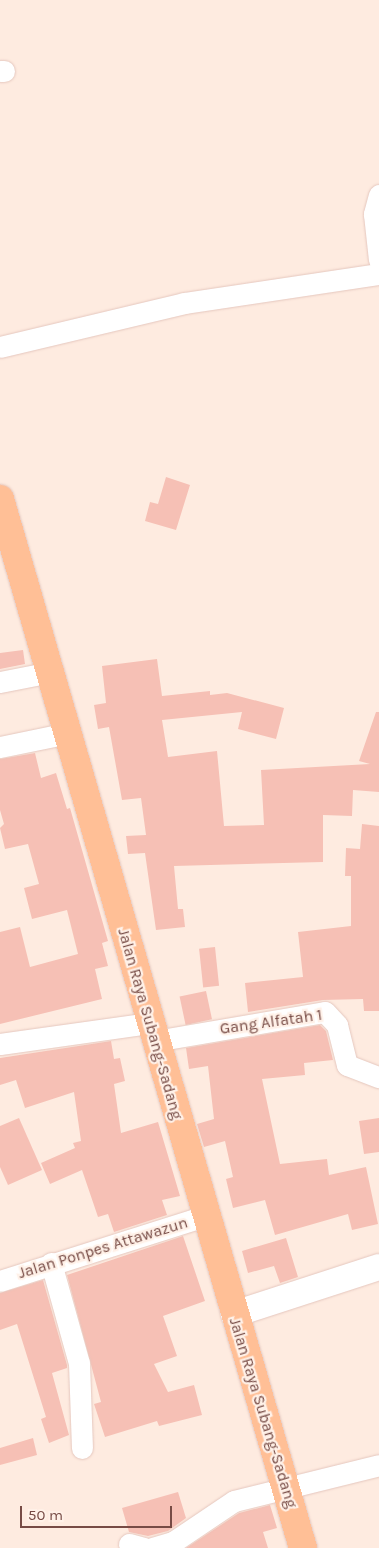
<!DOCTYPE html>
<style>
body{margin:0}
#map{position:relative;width:379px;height:1548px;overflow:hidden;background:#feebe0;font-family:Karla,sans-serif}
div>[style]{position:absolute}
.building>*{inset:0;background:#f6c0b5;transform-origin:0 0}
.roads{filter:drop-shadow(0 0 1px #e5c7be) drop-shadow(0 0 1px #e5c7be)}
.minor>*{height:21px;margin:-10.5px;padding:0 10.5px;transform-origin:10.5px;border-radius:10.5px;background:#fff}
.tertiary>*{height:26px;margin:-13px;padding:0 13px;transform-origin:13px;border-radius:13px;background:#fff}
.primary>*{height:28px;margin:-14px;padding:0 14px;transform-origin:14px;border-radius:14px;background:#ffbf96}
span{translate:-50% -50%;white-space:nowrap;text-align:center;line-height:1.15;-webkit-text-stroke:4.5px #fff1e8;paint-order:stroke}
.street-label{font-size:16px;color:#774b45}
.scale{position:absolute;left:20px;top:1506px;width:152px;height:22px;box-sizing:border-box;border:2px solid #774b45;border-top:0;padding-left:6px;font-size:15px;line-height:18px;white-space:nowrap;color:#774b45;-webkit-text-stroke:4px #fff1e8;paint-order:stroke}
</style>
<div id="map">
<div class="building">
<div style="clip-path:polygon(166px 477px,190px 485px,176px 530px,145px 521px,150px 502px,158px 504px)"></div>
<div style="clip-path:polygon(23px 650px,25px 664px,0 669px,0 653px)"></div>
<div style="clip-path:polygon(157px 659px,162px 696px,210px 691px,210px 695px,227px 693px,284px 708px,276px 739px,238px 729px,242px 712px,162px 720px,168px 757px,217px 751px,224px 826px,264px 825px,261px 770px,370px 764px,359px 761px,376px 712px,379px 712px,379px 792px,353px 790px,352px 816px,323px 815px,323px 862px,174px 866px,178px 909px,183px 909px,185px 927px,156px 930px,145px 853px,128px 854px,126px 836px,146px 835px,141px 798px,122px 800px,109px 727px,98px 729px,94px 705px,106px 703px,102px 666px)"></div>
<div style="clip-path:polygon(35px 753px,41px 778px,56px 773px,67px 809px,70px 808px,108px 941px,102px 943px,108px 966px,95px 969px,102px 999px,0 1024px,0 932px,20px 927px,30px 967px,78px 954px,67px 910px,32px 919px,24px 888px,39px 884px,28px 844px,5px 849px,0 828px,4px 824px,0 810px,0 759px)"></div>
<div style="clip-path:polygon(362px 824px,379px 826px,379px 1011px,364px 1011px,363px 999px,323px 1000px,248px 1012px,245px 983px,303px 977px,298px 932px,351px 926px,351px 876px,345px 876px,346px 848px,360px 849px)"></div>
<div style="left:215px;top:947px;width:39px;height:16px;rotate:84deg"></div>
<div style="left:206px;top:991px;width:29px;height:27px;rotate:78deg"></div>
<div style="clip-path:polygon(320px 1025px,326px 1031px,333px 1060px,304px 1063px,305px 1075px,262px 1079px,280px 1164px,327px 1159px,329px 1175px,366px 1167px,378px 1224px,352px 1230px,348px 1214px,275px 1235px,265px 1200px,233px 1208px,226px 1179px,233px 1177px,225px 1141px,204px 1147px,197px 1124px,214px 1119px,208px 1066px,189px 1069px,186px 1048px)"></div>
<div style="clip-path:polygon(111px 1041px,114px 1059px,120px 1058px,125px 1081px,114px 1084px,121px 1133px,158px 1122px,180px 1196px,162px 1200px,167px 1215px,114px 1232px,108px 1214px,98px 1217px,82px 1170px,50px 1184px,41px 1163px,75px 1148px,73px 1143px,81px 1141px,74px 1092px,25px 1108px,16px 1080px,0 1085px,0 1058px)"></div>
<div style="clip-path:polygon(19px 1118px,42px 1170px,8px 1185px,0 1167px,0 1126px)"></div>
<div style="clip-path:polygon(379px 1118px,379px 1152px,364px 1154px,359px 1121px)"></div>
<div style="clip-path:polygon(183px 1236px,205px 1301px,163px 1316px,177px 1356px,154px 1364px,168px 1392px,194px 1385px,202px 1415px,159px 1426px,157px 1421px,105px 1437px,94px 1404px,101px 1402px,67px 1275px)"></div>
<div style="clip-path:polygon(286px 1238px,298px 1277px,280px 1283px,274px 1266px,248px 1273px,242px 1251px)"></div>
<div style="clip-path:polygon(43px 1280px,67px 1365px,67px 1368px,52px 1373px,69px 1435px,49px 1443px,41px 1419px,46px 1417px,17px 1324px,0 1330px,0 1293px)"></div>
<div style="clip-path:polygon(33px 1438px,37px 1455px,0 1465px,0 1448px)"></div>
<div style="clip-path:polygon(178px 1492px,186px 1518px,168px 1531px,148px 1536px,129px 1532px,122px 1508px)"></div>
<div style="clip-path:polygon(270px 1505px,277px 1528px,263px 1532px,268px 1548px,186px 1548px,239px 1513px)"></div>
</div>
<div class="roads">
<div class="minor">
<div style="left:0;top:71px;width:4px"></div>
<div style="left:379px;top:195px;width:20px;rotate:105deg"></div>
<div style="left:374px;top:214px;width:46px;rotate:83.8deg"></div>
<div style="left:0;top:347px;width:189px;rotate:-13.4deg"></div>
<div style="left:184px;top:303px;width:197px;rotate:-8.5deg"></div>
<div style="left:0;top:682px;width:52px;rotate:-11.1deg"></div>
<div style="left:0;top:747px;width:69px;rotate:-11.6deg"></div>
<div style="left:155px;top:1041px;width:172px;rotate:-9.7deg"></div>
<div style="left:325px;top:1012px;width:18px;rotate:47deg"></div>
<div style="left:337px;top:1025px;width:41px;rotate:76deg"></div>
<div style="left:347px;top:1065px;width:34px;rotate:21deg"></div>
<div style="left:0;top:1044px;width:150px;rotate:-8deg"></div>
<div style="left:51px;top:1263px;width:104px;rotate:74.4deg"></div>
<div style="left:79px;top:1363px;width:85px;rotate:88deg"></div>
<div style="left:0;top:1281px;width:215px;rotate:-17.6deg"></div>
<div style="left:129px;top:1544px;width:16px;rotate:15deg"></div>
<div style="left:152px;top:1548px;width:22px;rotate:-16deg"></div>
<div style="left:173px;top:1542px;width:73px;rotate:-33.9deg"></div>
<div style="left:234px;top:1501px;width:149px;rotate:-13.9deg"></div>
</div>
<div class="tertiary">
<div style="left:234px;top:1314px;width:152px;rotate:-18deg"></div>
</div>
<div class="primary">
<div style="left:0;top:499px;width:1092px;rotate:73.89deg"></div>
</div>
</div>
<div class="street-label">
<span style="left:271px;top:1022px;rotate:-8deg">Gang Alfatah 1</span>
<span style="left:150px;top:1024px;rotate:74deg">Jalan Raya Subang-Sadang</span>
<span style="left:103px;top:1248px;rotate:-17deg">Jalan Ponpes Attawazun</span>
<span style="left:263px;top:1413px;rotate:73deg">Jalan Raya Subang-Sadang</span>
</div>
<div class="scale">50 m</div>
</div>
